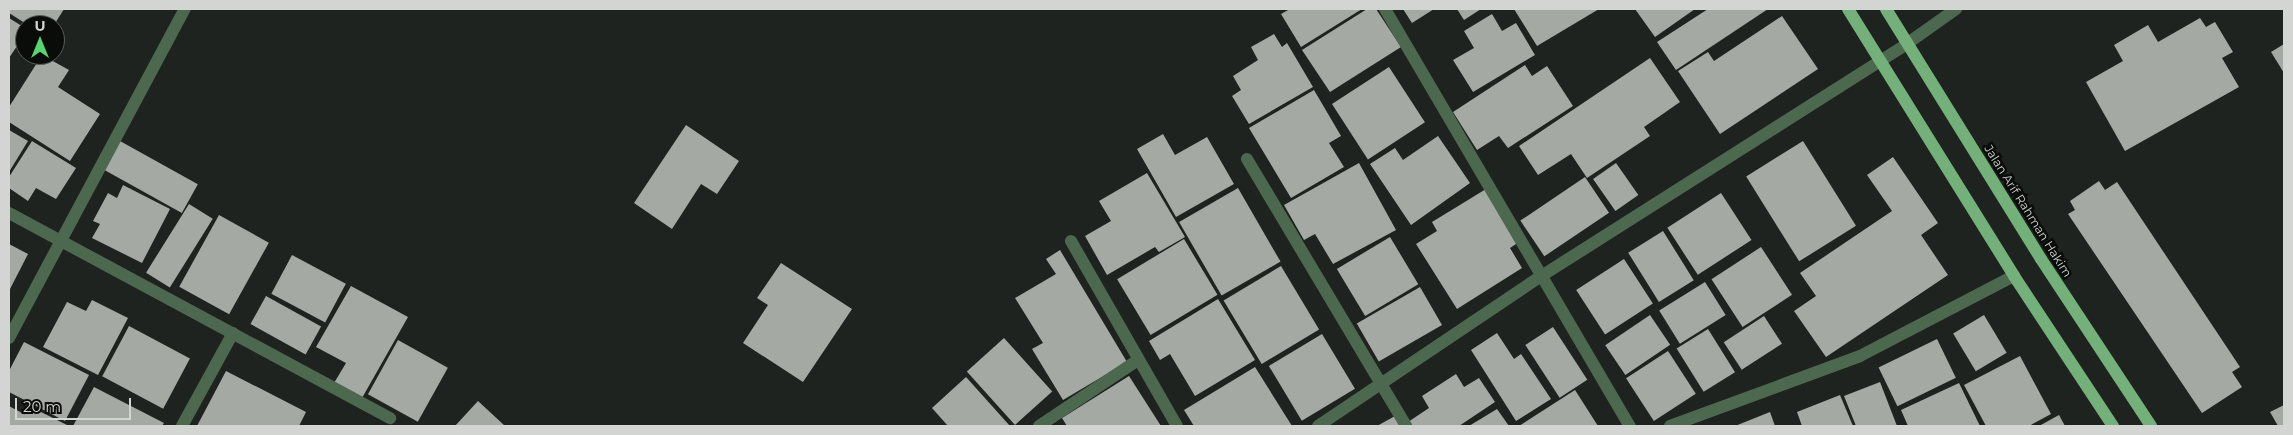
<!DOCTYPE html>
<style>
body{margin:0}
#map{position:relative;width:2293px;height:435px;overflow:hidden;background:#1f231f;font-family:Montserrat,sans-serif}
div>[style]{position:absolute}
.building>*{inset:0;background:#a4a9a4;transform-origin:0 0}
.minor>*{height:12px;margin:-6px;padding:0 6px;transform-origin:6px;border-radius:6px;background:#4c694f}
.major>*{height:12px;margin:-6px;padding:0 6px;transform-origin:6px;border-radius:6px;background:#73b07a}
span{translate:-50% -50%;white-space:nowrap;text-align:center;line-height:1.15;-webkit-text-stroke:5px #0a0c0a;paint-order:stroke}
.street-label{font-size:12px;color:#d2d5d2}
.frame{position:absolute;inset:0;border:10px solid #d2d5d2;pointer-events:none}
.north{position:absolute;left:15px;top:15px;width:50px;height:50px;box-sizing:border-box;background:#0a0c0a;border:1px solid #5a5c5a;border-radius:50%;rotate:0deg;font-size:14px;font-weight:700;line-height:20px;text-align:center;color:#d2d5d2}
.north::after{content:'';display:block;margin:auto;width:18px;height:22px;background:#59d56f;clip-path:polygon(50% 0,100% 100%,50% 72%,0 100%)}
.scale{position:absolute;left:15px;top:398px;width:116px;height:22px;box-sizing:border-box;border:2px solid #d2d5d2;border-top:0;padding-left:6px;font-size:15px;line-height:18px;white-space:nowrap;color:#d2d5d2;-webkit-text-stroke:4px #0a0c0a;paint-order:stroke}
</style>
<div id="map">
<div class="building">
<div style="clip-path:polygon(9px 9px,64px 9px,54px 25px,28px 25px,9px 13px)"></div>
<div style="clip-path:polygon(1290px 9px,1362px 9px,1301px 47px,1281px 14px)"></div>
<div style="clip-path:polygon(1367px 9px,1376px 9px,1401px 47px,1330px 92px,1302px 50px)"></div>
<div style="clip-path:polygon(1403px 9px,1434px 9px,1412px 23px)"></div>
<div style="clip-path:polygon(1457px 9px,1481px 9px,1464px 20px)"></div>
<div style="clip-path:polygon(1514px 9px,1599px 9px,1537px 46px)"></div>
<div style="clip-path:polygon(1635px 9px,1695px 9px,1655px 37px)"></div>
<div style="clip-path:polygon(1708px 9px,1768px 9px,1676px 70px,1657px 42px)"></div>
<div style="clip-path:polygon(1492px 14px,1502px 31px,1516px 23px,1535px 55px,1473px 92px,1453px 60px,1474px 48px,1464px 31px)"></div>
<div style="clip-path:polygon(1782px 16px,1818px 69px,1720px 134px,1678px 71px,1708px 52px,1714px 61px)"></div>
<div style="clip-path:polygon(9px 18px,25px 28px,25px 34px,9px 58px)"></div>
<div style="clip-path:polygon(2200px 18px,2206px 27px,2215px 22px,2233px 52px,2222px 58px,2239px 87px,2125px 151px,2086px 82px,2123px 61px,2114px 45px,2148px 25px,2158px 42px)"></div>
<div style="clip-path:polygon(1274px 34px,1282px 47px,1287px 43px,1313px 87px,1249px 124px,1232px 96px,1241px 90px,1233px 76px,1258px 60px,1251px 47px)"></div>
<div style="clip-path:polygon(2284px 44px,2284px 73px,2271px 52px)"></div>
<div style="clip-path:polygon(42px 55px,69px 70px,58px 87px,100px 114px,70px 161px,9px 122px,9px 107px)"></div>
<div style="clip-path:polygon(1650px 58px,1680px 102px,1644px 127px,1650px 136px,1587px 178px,1571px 154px,1538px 175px,1519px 146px)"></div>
<div style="clip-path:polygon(1525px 65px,1532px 76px,1547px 66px,1573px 106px,1508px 148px,1499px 136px,1477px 150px,1453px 112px)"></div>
<div style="left:1389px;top:67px;width:66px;height:68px;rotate:57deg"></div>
<div style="clip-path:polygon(1314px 90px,1341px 136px,1329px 143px,1344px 167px,1291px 198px,1249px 128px)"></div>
<div style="clip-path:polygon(686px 125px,739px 161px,717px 194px,701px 184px,672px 229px,634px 203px)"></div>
<div style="clip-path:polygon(9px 130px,28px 141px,9px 172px)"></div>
<div style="clip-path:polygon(1163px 134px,1175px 155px,1207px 137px,1234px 184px,1176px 217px,1137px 149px)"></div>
<div style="clip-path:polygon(1438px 136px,1470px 183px,1411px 225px,1370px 164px,1395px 148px,1403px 160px)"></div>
<div style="clip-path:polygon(32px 141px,76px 168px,56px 199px,36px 188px,28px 201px,9px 188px,9px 177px)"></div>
<div style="left:120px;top:141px;width:89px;height:33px;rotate:29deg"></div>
<div style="left:1803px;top:141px;width:100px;height:67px;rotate:58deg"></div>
<div style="clip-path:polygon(1893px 157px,1938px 223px,1921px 235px,1948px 275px,1826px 357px,1794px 311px,1816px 296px,1800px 273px,1892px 211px,1867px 175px)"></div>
<div style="clip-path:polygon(1359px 163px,1396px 230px,1333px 264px,1315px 234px,1304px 240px,1284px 205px)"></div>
<div style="left:1616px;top:163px;width:39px;height:28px;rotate:55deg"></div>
<div style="clip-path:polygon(1147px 173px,1185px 237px,1159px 252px,1155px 247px,1107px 275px,1085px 236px,1111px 221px,1099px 201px)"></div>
<div style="left:1585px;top:177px;width:43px;height:78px;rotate:56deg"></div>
<div style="clip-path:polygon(2099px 181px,2105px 190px,2117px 182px,2240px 367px,2232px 372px,2242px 387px,2202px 413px,2068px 214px,2075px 210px,2070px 201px)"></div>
<div style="clip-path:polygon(123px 185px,170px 209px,142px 263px,92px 238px,100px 224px,93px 221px,108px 193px,117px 198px)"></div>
<div style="left:1238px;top:188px;width:85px;height:68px;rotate:60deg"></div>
<div style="clip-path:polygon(1486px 189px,1519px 242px,1510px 248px,1522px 268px,1457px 309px,1416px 244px,1437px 231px,1432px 222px)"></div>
<div style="left:1721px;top:193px;width:56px;height:64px;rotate:57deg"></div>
<div style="left:189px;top:204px;width:28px;height:81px;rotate:32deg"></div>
<div style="left:219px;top:215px;width:57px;height:82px;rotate:29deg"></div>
<div style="left:1663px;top:231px;width:58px;height:41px;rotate:58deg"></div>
<div style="left:1390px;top:237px;width:55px;height:62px;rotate:59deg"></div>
<div style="left:1184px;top:239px;width:65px;height:78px;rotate:59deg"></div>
<div style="clip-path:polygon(9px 244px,28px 254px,9px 291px)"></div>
<div style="left:1761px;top:247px;width:57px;height:59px;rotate:57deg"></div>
<div style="clip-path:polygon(1060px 250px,1127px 362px,1063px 400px,1032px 349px,1043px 343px,1015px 298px,1056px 274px,1046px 259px)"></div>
<div style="left:292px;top:255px;width:61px;height:44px;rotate:28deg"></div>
<div style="left:1624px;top:259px;width:53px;height:57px;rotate:57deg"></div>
<div style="clip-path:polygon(781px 263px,852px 309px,803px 382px,743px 343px,768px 305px,757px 298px)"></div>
<div style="left:1281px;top:266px;width:74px;height:67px;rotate:59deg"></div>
<div style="left:1705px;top:282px;width:39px;height:54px;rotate:58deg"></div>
<div style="clip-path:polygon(351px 286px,408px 317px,362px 398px,334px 383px,346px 363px,316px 347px)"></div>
<div style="left:1420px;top:287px;width:44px;height:73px;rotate:60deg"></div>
<div style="left:266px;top:296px;width:63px;height:32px;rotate:29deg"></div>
<div style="clip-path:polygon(1218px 299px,1255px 360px,1195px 396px,1170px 354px,1160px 360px,1149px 341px)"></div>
<div style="clip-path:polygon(92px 300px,128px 318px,98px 375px,43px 347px,67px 302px,86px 311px)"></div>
<div style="left:1650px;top:315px;width:36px;height:54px;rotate:56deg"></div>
<div style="left:1984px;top:315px;width:44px;height:36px;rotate:59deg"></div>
<div style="left:1764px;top:316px;width:33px;height:48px;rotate:57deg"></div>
<div style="left:129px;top:326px;width:69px;height:57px;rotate:28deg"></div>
<div style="left:1553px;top:327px;width:63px;height:33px;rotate:57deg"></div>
<div style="left:1708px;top:329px;width:51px;height:37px;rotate:58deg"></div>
<div style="clip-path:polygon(1497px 333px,1514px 359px,1521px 354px,1551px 399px,1516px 421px,1471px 350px)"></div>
<div style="left:1322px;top:334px;width:64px;height:62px;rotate:59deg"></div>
<div style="left:1004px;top:338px;width:72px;height:50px;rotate:48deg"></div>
<div style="left:1937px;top:339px;width:43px;height:65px;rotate:64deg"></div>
<div style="left:398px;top:340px;width:57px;height:62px;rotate:29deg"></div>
<div style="clip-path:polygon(24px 342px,89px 375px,65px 421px,9px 392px,9px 371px)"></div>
<div style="left:1668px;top:351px;width:51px;height:50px;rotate:57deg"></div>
<div style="clip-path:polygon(2020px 356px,2051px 414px,2029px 426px,1986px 426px,1964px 385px)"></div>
<div style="clip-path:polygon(1255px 367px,1292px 426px,1194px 426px,1184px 410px)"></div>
<div style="clip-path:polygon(226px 371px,306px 412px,299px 426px,197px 426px)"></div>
<div style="clip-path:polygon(1456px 374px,1464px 387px,1479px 378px,1495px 402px,1459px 426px,1411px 426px,1408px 422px,1429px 408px,1422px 396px)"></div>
<div style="clip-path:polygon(1129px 376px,1161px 426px,1067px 426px,1062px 418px)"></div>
<div style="clip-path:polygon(966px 377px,1010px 426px,948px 426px,932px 408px)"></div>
<div style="clip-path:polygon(1880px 382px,1897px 426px,1856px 426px,1844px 396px)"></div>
<div style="clip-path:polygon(1959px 383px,1980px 426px,1908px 426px,1901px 410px)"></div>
<div style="clip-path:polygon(94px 387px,164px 423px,162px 426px,73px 426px)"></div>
<div style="clip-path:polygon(1575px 390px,1598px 426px,1519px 426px)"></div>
<div style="clip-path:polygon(1840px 395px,1853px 426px,1802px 426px,1797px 412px)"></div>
<div style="clip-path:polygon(478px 401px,505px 426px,455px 426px)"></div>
<div style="clip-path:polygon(27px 405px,69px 426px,9px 426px,9px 406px,22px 413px)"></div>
<div style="clip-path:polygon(2284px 405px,2284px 426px,2278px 426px,2270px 412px)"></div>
<div style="clip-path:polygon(1497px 409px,1509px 426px,1469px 426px)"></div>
<div style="clip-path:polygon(1770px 412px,1775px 426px,1735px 426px)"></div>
<div style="clip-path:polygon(2059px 415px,2065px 426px,2039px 426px)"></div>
<div style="clip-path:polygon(1395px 416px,1401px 426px,1377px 426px)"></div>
</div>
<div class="minor">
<div style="left:1385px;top:9px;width:484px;rotate:59.6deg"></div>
<div style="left:1247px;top:159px;width:311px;rotate:59.2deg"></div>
<div style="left:9px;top:213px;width:433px;rotate:28.3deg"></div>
<div style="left:1071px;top:241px;width:213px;rotate:60.2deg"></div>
<div style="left:9px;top:338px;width:373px;rotate:-61.9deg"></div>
<div style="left:182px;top:426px;width:106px;rotate:-61.3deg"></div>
<div style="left:1039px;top:426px;width:119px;rotate:-33.7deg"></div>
<div style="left:1318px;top:426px;width:271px;rotate:-33.9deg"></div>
<div style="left:1543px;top:275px;width:432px;rotate:-32.4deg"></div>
<div style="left:1908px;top:43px;width:59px;rotate:-35.3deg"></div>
<div style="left:1670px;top:426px;width:202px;rotate:-20.2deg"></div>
<div style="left:1860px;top:356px;width:174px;rotate:-27.5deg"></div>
</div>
<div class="major">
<div style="left:1848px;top:9px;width:314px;rotate:58.1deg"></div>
<div style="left:2014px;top:276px;width:180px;rotate:56.6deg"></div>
<div style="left:1886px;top:9px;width:294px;rotate:58.2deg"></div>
<div style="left:2041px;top:259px;width:200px;rotate:56.6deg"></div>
</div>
<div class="street-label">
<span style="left:2028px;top:211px;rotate:58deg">Jalan Arif Rahman Hakim</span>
</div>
<div class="frame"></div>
<div class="north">U</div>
<div class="scale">20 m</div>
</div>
